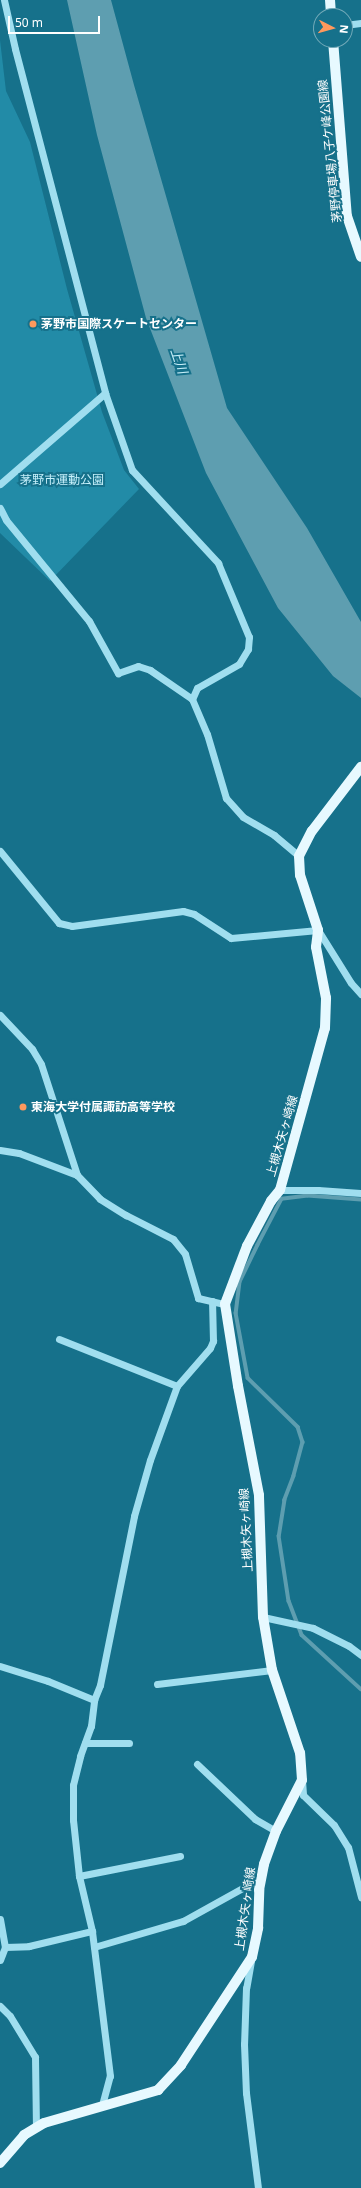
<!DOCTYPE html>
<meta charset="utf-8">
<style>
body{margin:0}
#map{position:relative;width:361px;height:2188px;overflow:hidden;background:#16718b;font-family:"Noto Sans","Noto Sans JP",sans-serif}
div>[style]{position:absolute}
.green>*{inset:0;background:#228ba7}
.water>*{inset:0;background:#5e9eb0}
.stream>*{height:3.5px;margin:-1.75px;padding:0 1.75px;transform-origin:1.75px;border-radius:1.75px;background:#5e9eb0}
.minor>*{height:7px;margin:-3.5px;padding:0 3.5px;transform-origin:3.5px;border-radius:3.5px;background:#a0deef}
.major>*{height:10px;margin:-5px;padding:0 5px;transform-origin:5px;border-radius:5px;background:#e7f9ff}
.dots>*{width:11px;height:11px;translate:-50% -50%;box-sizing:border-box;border:2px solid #16718b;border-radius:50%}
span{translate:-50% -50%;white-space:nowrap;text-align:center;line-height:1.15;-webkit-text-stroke:4px #16718b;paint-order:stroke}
.street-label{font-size:12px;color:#fff}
.poi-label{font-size:12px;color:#fff;font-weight:700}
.left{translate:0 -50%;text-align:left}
.park-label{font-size:12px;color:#c6f0fb}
.water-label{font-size:13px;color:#c8eff9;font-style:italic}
.north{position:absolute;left:313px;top:8px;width:40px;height:40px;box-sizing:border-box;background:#16718b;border:1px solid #73aab9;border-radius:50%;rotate:96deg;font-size:11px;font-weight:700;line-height:16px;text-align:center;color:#fff}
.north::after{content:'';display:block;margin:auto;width:14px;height:18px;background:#ff995d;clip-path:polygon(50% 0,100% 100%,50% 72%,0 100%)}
.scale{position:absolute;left:8px;top:16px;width:92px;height:18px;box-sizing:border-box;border:2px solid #fff;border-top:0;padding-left:5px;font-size:12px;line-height:14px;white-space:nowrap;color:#fff;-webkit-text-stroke:3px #16718b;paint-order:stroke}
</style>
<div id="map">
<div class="green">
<div style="clip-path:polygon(0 40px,6px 91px,30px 142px,67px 289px,102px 412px,124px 470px,139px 489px,50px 581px,0 533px)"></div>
</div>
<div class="water">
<div style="clip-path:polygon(67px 0,111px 0,134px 85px,227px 408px,307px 528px,361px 622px,361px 698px,333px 676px,278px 608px,206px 473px,146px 318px,97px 135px)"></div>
</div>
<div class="stream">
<div style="left:361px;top:1200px;width:53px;rotate:-175.7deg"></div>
<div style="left:308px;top:1196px;width:26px;rotate:173deg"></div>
<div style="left:282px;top:1199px;width:52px;rotate:117.6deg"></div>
<div style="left:258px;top:1245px;width:41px;rotate:115.9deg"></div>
<div style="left:240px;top:1282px;width:31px;rotate:97deg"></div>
<div style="left:236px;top:1313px;width:66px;rotate:79.5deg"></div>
<div style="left:248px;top:1378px;width:70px;rotate:44.4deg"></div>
<div style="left:298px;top:1427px;width:16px;rotate:72deg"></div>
<div style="left:303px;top:1442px;width:35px;rotate:105deg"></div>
<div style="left:294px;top:1476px;width:26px;rotate:111deg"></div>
<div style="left:285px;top:1500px;width:36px;rotate:99deg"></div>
<div style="left:279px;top:1536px;width:66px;rotate:81.3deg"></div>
<div style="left:289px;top:1601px;width:36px;rotate:69deg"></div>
<div style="left:302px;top:1635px;width:80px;rotate:42.5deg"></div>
</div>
<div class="minor">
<div style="left:4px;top:0;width:50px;rotate:77.3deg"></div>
<div style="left:15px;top:49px;width:356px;rotate:75.3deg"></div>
<div style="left:105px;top:393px;width:82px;rotate:70.7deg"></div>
<div style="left:132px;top:470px;width:127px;rotate:47.2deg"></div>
<div style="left:218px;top:563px;width:80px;rotate:67.3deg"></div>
<div style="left:249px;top:637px;width:12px;rotate:95deg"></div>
<div style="left:248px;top:649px;width:17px;rotate:121deg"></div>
<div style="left:239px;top:664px;width:48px;rotate:150.3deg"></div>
<div style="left:197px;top:688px;width:12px;rotate:114deg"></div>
<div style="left:345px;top:25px;width:16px;rotate:-7deg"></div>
<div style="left:0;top:484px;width:139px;rotate:-40.9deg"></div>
<div style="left:0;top:508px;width:13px;rotate:63deg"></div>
<div style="left:6px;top:520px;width:131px;rotate:50.6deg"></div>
<div style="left:89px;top:621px;width:60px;rotate:60.9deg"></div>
<div style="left:118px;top:673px;width:21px;rotate:-19deg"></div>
<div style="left:138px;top:666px;width:13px;rotate:18deg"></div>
<div style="left:150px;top:670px;width:51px;rotate:34.6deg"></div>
<div style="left:192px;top:699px;width:38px;rotate:67deg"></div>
<div style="left:207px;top:734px;width:67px;rotate:73.5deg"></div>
<div style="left:226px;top:798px;width:25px;rotate:48deg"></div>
<div style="left:243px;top:817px;width:36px;rotate:30deg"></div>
<div style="left:274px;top:835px;width:33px;rotate:40deg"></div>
<div style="left:0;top:851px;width:93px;rotate:50.7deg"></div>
<div style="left:59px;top:923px;width:13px;rotate:13deg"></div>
<div style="left:72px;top:926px;width:112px;rotate:-7.7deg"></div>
<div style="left:183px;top:911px;width:11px;rotate:15deg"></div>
<div style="left:194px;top:914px;width:44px;rotate:33deg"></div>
<div style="left:231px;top:938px;width:87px;rotate:-5.3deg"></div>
<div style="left:318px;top:930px;width:62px;rotate:58.1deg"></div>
<div style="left:351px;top:983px;width:15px;rotate:48deg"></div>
<div style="left:0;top:1015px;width:47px;rotate:46.7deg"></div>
<div style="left:32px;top:1049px;width:17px;rotate:59deg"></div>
<div style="left:41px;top:1064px;width:117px;rotate:72deg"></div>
<div style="left:0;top:1150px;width:19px;rotate:9deg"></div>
<div style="left:19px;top:1153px;width:62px;rotate:20.8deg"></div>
<div style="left:77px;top:1175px;width:33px;rotate:46deg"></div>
<div style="left:100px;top:1199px;width:31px;rotate:32deg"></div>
<div style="left:126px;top:1215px;width:53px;rotate:27.1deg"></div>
<div style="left:173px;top:1239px;width:19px;rotate:51deg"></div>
<div style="left:185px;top:1254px;width:46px;rotate:73.5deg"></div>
<div style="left:198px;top:1298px;width:28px;rotate:13deg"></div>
<div style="left:280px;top:1190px;width:38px"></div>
<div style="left:318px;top:1190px;width:43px;rotate:4deg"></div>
<div style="left:59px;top:1339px;width:127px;rotate:21.7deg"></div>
<div style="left:263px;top:1617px;width:51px;rotate:12.4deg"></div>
<div style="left:313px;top:1628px;width:40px;rotate:26.6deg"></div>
<div style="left:349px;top:1646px;width:15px;rotate:37deg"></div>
<div style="left:0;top:1666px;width:50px;rotate:17.4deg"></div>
<div style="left:48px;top:1681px;width:50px;rotate:22.4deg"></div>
<div style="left:157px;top:1684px;width:116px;rotate:-6.9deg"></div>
<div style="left:85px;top:1743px;width:44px"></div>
<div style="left:197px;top:1764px;width:80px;rotate:43.5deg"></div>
<div style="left:255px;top:1819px;width:24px;rotate:30deg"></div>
<div style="left:302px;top:1780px;width:15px;rotate:86deg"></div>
<div style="left:303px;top:1795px;width:43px;rotate:44.1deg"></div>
<div style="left:334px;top:1825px;width:26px;rotate:58deg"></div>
<div style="left:348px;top:1847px;width:52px;rotate:75.4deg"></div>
<div style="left:79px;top:1876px;width:103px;rotate:-11.2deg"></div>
<div style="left:0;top:1919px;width:28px;rotate:80deg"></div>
<div style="left:94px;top:1947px;width:93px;rotate:-16.3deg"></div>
<div style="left:183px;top:1921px;width:90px;rotate:-29.1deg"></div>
<div style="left:0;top:1960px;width:14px;rotate:-69deg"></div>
<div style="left:5px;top:1947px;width:24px;rotate:-2deg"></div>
<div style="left:29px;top:1946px;width:65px;rotate:-13.4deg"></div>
<div style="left:251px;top:1961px;width:27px;rotate:100deg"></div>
<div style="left:246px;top:1988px;width:56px;rotate:92deg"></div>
<div style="left:244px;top:2044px;width:49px;rotate:87.7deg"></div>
<div style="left:246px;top:2093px;width:96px;rotate:82.8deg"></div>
<div style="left:0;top:2006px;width:14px;rotate:45deg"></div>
<div style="left:10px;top:2016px;width:48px;rotate:58.6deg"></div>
<div style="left:35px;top:2057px;width:71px;rotate:89.2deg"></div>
<div style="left:102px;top:2105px;width:30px;rotate:-75deg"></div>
<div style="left:110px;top:2076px;width:146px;rotate:-97.1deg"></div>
<div style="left:92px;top:1931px;width:57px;rotate:-103.3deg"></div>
<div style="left:79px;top:1876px;width:56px;rotate:-96.1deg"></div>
<div style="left:73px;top:1820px;width:35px;rotate:-90deg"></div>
<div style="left:73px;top:1785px;width:30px;rotate:-76deg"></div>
<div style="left:80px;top:1756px;width:32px;rotate:-70deg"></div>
<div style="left:91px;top:1726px;width:26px;rotate:-83deg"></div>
<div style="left:94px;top:1700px;width:16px;rotate:-68deg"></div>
<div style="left:100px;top:1685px;width:172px;rotate:-78.6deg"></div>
<div style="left:134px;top:1516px;width:58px;rotate:-74.1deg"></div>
<div style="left:150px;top:1460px;width:79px;rotate:-70deg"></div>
<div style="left:177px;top:1386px;width:50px;rotate:-49deg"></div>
<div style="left:210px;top:1348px;width:8px;rotate:-67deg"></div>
<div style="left:213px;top:1341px;width:40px;rotate:-91.4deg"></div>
</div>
<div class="major">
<div style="left:330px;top:0;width:16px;rotate:86deg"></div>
<div style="left:333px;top:40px;width:177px;rotate:85.5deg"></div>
<div style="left:347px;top:216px;width:43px;rotate:71.1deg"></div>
<div style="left:0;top:2163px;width:37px;rotate:-49deg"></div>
<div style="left:24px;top:2135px;width:23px;rotate:-31deg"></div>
<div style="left:44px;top:2123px;width:119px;rotate:-16.1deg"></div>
<div style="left:158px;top:2090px;width:34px;rotate:-47deg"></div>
<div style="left:181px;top:2065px;width:129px;rotate:-56.7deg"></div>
<div style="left:252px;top:1957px;width:30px;rotate:-78deg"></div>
<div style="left:258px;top:1928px;width:38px;rotate:-88deg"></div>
<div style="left:259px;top:1890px;width:26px;rotate:-79deg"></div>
<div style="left:264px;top:1864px;width:35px;rotate:-70deg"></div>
<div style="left:276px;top:1831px;width:57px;rotate:-63deg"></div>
<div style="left:302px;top:1780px;width:27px;rotate:-94deg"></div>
<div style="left:300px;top:1753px;width:88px;rotate:-108.6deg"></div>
<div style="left:272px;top:1670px;width:54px;rotate:-99.6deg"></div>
<div style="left:263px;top:1617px;width:122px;rotate:-91.9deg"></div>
<div style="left:259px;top:1495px;width:111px;rotate:-100.9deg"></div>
<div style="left:238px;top:1386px;width:83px;rotate:-99deg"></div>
<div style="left:225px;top:1304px;width:62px;rotate:-69.2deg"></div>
<div style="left:247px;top:1246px;width:51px;rotate:-61.9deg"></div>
<div style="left:271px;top:1201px;width:14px;rotate:-51deg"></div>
<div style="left:280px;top:1190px;width:168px;rotate:-74.5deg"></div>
<div style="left:325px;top:1028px;width:30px;rotate:-88deg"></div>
<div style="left:326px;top:998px;width:52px;rotate:-101.1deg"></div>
<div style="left:316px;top:947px;width:17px;rotate:-83deg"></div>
<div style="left:318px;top:930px;width:58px;rotate:-108.1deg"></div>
<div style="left:300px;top:875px;width:19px;rotate:-93deg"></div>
<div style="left:299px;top:856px;width:28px;rotate:-63deg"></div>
<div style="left:312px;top:831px;width:81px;rotate:-52.6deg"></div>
</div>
<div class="dots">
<div style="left:33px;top:324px;background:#ff995d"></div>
<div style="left:23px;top:1107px;background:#ff995d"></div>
</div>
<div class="street-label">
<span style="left:330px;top:151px;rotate:-96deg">茅野停車場八子ケ峰公園線</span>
<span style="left:282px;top:1136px;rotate:-74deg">上槻木矢ヶ崎線</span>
<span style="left:246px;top:1530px;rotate:-93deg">上槻木矢ヶ崎線</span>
<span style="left:245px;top:1909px;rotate:-82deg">上槻木矢ヶ崎線</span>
</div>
<div class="poi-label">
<span class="left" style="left:41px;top:324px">茅野市国際スケートセンター</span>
<span class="left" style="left:31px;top:1107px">東海大学付属諏訪高等学校</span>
</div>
<div class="park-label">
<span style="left:62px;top:480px">茅野市運動公園</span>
</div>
<div class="water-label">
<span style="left:179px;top:361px;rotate:71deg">上川</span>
</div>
<div class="north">N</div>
<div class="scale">50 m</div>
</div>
